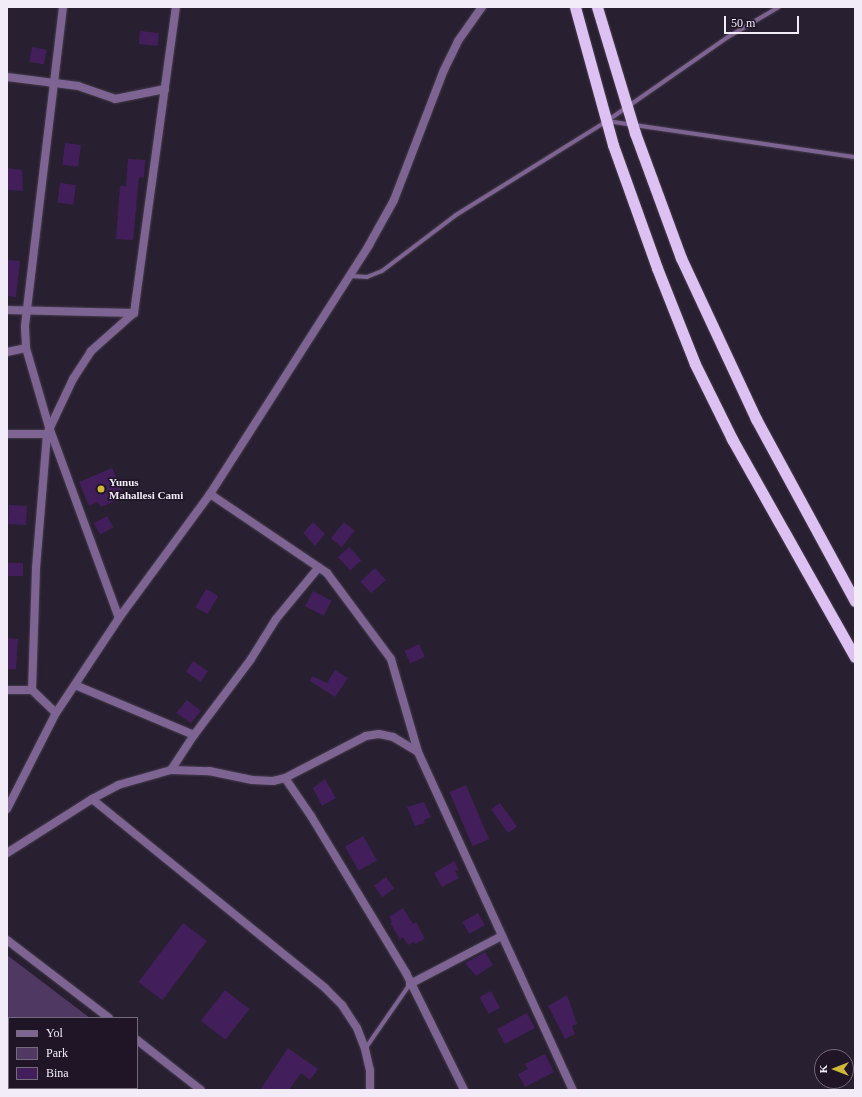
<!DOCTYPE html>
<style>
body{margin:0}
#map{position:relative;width:862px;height:1097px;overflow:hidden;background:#281f30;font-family:"Times New Roman",serif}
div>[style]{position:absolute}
.green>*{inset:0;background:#4f3862}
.building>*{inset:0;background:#421f5b;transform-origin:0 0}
.roads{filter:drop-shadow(0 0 1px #443c4c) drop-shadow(0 0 1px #443c4c)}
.service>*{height:4px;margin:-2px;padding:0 2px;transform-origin:2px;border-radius:2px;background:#7d6492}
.minor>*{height:8px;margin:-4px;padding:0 4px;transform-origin:4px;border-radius:4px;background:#7d6492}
.tertiary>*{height:8px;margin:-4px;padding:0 4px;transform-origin:4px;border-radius:4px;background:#7d6492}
.trunk>*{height:11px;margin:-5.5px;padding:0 5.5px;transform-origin:5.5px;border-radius:5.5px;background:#dcc1f2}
.dots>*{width:11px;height:11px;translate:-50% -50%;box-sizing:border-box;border:2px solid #1f1526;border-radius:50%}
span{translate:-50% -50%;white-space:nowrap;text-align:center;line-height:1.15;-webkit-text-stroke:3px #1f1526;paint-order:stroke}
.poi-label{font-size:11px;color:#f2ecf8;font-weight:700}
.left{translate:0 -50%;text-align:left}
.frame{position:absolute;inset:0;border:8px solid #f2ecf8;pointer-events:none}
.legend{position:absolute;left:8px;top:1017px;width:130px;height:72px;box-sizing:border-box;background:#1f1526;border:1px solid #736b7a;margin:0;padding:5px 7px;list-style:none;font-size:12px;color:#f2ecf8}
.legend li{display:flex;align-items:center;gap:8px;height:20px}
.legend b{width:20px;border:1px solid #736b7a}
.north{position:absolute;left:814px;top:1049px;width:40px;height:40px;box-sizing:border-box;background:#1f1526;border:1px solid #736b7a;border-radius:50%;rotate:270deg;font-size:11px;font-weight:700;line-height:16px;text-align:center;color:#f2ecf8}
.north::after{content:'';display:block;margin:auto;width:14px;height:18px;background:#cfb837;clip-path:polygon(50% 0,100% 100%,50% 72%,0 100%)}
.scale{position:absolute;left:724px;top:16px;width:75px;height:18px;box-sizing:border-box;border:2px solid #f2ecf8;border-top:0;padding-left:5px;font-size:12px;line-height:14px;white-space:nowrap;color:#f2ecf8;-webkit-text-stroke:3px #1f1526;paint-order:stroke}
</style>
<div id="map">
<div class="green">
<div style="clip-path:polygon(7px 955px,90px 1018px,9px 1018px,9px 1088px,56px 1088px,55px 1090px,7px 1090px)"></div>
</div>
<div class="building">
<div style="left:140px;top:31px;width:19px;height:13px;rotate:6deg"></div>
<div style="left:32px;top:47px;width:15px;height:15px;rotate:11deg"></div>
<div style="left:65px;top:143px;width:16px;height:22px;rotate:7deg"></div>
<div style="clip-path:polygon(128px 159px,145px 160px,144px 178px,139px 177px,133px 240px,116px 239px,120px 186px,126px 186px)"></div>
<div style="clip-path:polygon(7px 168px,22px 170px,23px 191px,8px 190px)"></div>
<div style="left:60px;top:183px;width:16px;height:20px;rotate:7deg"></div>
<div style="clip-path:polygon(7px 260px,20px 261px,16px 297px,7px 296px)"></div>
<div style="clip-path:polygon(112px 468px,124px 497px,101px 507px,98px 502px,89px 506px,79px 482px)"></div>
<div style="left:9px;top:505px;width:18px;height:19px;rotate:3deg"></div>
<div style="left:107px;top:516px;width:13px;height:15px;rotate:61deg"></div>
<div style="clip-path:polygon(313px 522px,325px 534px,315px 546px,303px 533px)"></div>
<div style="left:344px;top:522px;width:14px;height:21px;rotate:39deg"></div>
<div style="left:349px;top:547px;width:18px;height:15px;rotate:47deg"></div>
<div style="left:7px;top:563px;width:16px;height:13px"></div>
<div style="left:375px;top:568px;width:16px;height:20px;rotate:47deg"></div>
<div style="left:206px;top:589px;width:14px;height:21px;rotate:30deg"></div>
<div style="left:313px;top:591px;width:21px;height:17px;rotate:28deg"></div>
<div style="clip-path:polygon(7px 638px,18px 639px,16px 669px,7px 669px)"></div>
<div style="left:419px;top:644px;width:14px;height:16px;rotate:65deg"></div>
<div style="left:193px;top:661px;width:18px;height:13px;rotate:34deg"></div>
<div style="clip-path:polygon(335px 670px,348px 678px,335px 697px,310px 681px,312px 676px,327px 683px)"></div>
<div style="clip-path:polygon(187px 700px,201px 711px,191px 723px,176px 713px)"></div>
<div style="clip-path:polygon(325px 779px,336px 798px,322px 806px,313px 788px)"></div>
<div style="left:466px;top:785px;width:59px;height:18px;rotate:67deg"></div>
<div style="clip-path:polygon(424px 802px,431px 817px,424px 820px,425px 823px,415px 826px,407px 807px)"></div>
<div style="left:500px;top:803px;width:29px;height:11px;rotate:54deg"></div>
<div style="left:363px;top:836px;width:28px;height:21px;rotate:60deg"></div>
<div style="clip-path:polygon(454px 861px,459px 870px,455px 871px,459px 878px,442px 887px,434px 873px)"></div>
<div style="left:386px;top:877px;width:14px;height:15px;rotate:54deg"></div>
<div style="clip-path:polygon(403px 908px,413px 924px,416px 922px,425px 939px,415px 944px,413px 942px,408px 945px,403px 937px,400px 939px,390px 923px,392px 922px,389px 917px)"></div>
<div style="left:478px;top:913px;width:14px;height:18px;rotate:60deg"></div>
<div style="left:183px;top:923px;width:30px;height:74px;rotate:37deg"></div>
<div style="clip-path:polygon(485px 952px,493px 965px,476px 976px,465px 963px)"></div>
<div style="left:225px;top:990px;width:31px;height:39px;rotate:38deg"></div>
<div style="left:491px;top:991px;width:19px;height:13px;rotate:62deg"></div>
<div style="clip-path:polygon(567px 995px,577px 1024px,572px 1026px,575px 1034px,565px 1039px,548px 1006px)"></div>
<div style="left:527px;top:1013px;width:17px;height:34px;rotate:62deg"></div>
<div style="clip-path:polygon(288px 1048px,318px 1069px,310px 1080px,301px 1073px,289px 1090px,260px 1090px)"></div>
<div style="clip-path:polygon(545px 1054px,554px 1072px,525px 1087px,518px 1074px,528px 1069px,525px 1064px)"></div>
</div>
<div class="roads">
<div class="service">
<div style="left:607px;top:121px;width:251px;rotate:8.3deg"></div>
<div style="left:351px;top:276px;width:16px;rotate:4deg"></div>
<div style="left:367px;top:277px;width:16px;rotate:-22deg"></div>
<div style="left:382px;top:271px;width:93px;rotate:-37.1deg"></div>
<div style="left:456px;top:215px;width:178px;rotate:-31.9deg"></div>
<div style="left:607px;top:121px;width:147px;rotate:-34.8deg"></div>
<div style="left:728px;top:37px;width:59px;rotate:-30.5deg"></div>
<div style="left:365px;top:1049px;width:79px;rotate:-55.3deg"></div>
</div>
<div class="minor">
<div style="left:63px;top:7px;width:322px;rotate:96.8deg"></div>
<div style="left:25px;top:327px;width:21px;rotate:87deg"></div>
<div style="left:26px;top:348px;width:82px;rotate:73.8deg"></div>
<div style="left:49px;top:427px;width:203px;rotate:69.9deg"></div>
<div style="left:7px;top:77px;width:72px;rotate:7.2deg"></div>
<div style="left:78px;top:86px;width:39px;rotate:19deg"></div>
<div style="left:115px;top:99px;width:51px;rotate:-11.3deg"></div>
<div style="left:7px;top:310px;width:127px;rotate:1.4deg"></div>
<div style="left:7px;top:352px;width:19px;rotate:-12deg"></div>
<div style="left:7px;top:434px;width:40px"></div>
<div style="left:210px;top:494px;width:141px;rotate:34deg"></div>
<div style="left:327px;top:573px;width:107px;rotate:53.3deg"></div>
<div style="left:391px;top:659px;width:97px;rotate:73.8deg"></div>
<div style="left:418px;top:752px;width:372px;rotate:65.4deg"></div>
<div style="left:75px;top:685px;width:129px;rotate:22.8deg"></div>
<div style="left:194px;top:735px;width:95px;rotate:-53.1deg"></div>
<div style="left:251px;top:659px;width:47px;rotate:-58deg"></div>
<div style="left:276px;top:619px;width:67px;rotate:-50.4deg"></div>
<div style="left:7px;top:690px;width:25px"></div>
<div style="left:32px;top:690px;width:33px;rotate:44deg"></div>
<div style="left:32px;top:690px;width:122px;rotate:-88.1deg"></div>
<div style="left:36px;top:568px;width:134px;rotate:-85.3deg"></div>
<div style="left:47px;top:434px;width:61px;rotate:-64.7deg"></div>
<div style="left:73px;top:379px;width:33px;rotate:-57deg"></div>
<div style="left:91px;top:351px;width:57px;rotate:-41.5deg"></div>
<div style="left:134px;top:313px;width:309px;rotate:-82.2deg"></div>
<div style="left:171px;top:770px;width:42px;rotate:-56.7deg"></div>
<div style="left:285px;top:778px;width:46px;rotate:55.6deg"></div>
<div style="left:311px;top:816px;width:184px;rotate:58.8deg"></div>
<div style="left:406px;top:973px;width:131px;rotate:63.6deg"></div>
<div style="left:92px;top:799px;width:30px;rotate:-28deg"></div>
<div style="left:118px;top:785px;width:55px;rotate:-15.8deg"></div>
<div style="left:171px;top:770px;width:38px;rotate:2deg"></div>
<div style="left:209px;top:771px;width:44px;rotate:11.8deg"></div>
<div style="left:252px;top:780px;width:21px;rotate:3deg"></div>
<div style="left:273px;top:781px;width:12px;rotate:-14deg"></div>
<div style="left:285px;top:778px;width:91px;rotate:-27.4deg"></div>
<div style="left:366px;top:736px;width:13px;rotate:-9deg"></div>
<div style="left:379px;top:734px;width:14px;rotate:12deg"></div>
<div style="left:393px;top:737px;width:29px;rotate:31deg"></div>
<div style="left:7px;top:853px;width:101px;rotate:-32.4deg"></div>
<div style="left:92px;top:799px;width:300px;rotate:39deg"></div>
<div style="left:325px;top:988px;width:24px;rotate:45deg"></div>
<div style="left:342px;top:1005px;width:27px;rotate:57deg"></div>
<div style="left:357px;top:1028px;width:22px;rotate:69deg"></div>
<div style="left:365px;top:1049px;width:22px;rotate:77deg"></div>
<div style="left:370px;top:1070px;width:20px;rotate:90deg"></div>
<div style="left:7px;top:940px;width:128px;rotate:37.4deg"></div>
<div style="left:410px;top:984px;width:104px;rotate:-27.6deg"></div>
<div style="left:137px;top:1040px;width:81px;rotate:38deg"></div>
<div style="left:64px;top:1090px;width:2px;rotate:-63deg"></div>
</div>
<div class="tertiary">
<div style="left:7px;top:809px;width:108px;rotate:-63deg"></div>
<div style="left:56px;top:713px;width:114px;rotate:-56.4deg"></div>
<div style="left:119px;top:618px;width:154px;rotate:-53.7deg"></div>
<div style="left:210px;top:494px;width:295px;rotate:-57.4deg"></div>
<div style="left:369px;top:245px;width:51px;rotate:-60.9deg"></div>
<div style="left:394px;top:200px;width:139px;rotate:-69deg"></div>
<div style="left:444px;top:70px;width:32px;rotate:-64deg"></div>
<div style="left:458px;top:41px;width:42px;rotate:-54.8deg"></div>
</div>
<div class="trunk">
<div style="left:575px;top:7px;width:143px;rotate:74.6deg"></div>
<div style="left:613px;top:145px;width:131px;rotate:70.3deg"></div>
<div style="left:657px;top:268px;width:103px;rotate:68.4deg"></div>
<div style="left:695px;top:364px;width:84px;rotate:63.7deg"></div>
<div style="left:732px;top:439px;width:250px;rotate:60.6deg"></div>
<div style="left:597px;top:7px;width:132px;rotate:73.2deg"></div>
<div style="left:635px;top:133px;width:133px;rotate:69.8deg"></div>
<div style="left:681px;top:258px;width:178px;rotate:65deg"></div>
<div style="left:756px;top:419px;width:207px;rotate:61.5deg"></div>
</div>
</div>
<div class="dots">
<div style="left:101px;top:489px;background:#cfb837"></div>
</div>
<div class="poi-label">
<span class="left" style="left:109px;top:489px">Yunus<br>Mahallesi Cami</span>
</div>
<div class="frame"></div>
<ul class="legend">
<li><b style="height:5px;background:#7d6492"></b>Yol</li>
<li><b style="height:11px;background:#4f3862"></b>Park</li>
<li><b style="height:11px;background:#421f5b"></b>Bina</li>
</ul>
<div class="north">K</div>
<div class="scale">50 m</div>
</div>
